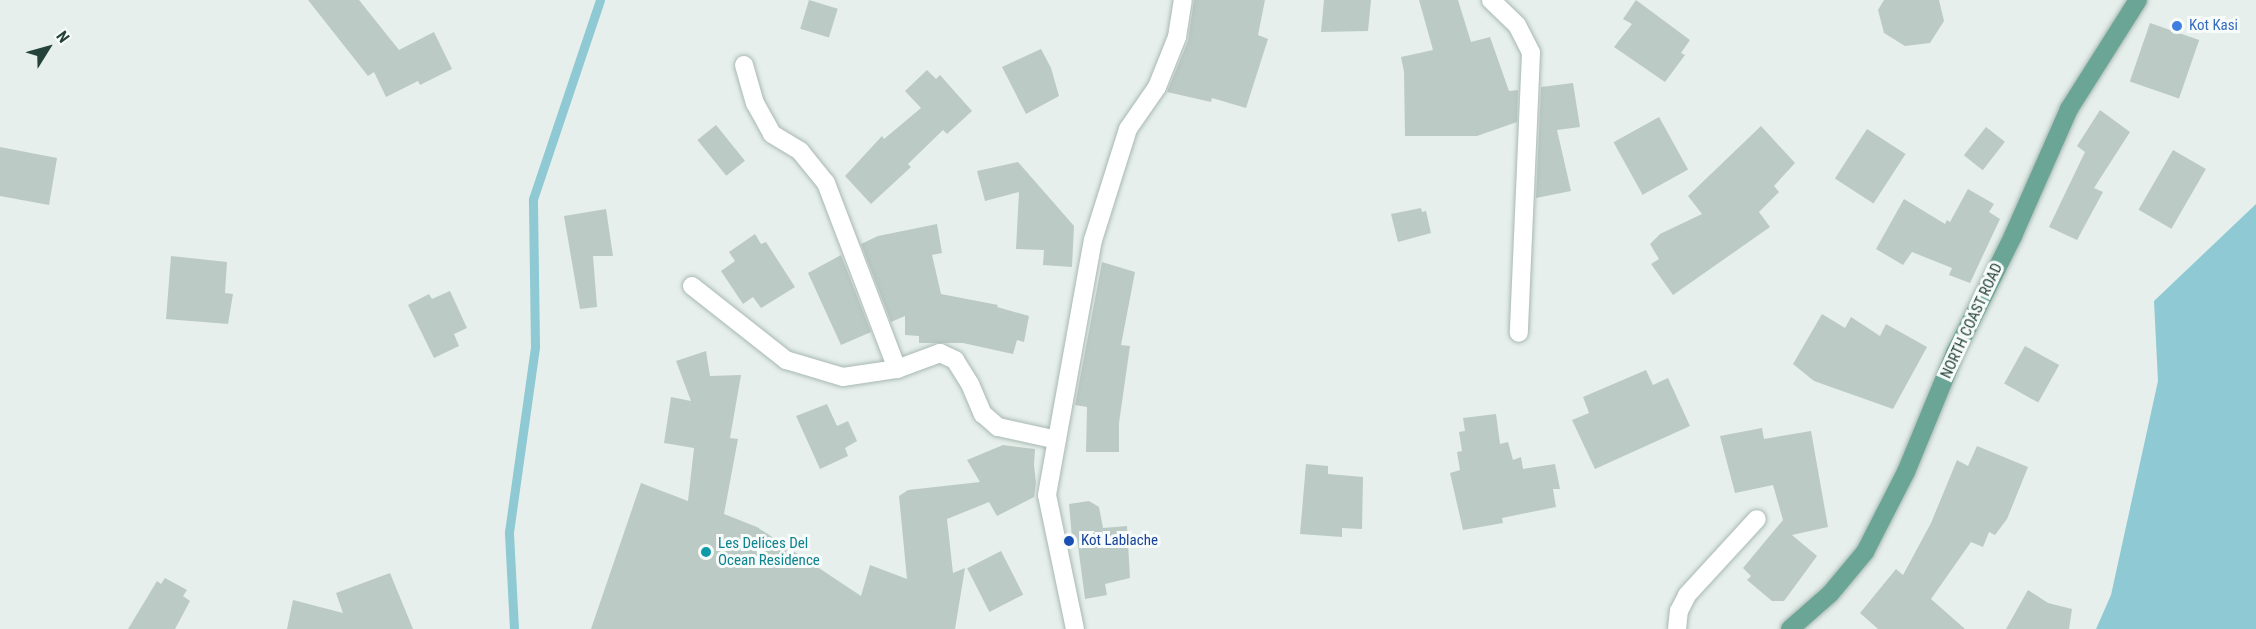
<!DOCTYPE html>
<style>
body{margin:0}
#map{position:relative;width:2256px;height:629px;overflow:hidden;background:#e6efeb;font-family:"Roboto Condensed",sans-serif}
div>[style]{position:absolute}
.water>*{inset:0;background:#8ec9d4}
.stream>*{height:9px;margin:-4.5px;padding:0 4.5px;transform-origin:4.5px;border-radius:4.5px;background:#8ec9d4}
.building>*{inset:0;background:#bbcac4;transform-origin:0 0}
.roads{filter:drop-shadow(0 0 2px #a8b8b2) drop-shadow(0 0 2px #a8b8b2)}
.minor>*{height:18px;margin:-9px;padding:0 9px;transform-origin:9px;border-radius:9px;background:#fff}
.primary>*{height:18px;margin:-9px;padding:0 9px;transform-origin:9px;border-radius:9px;background:#6aa596}
.dots>*{width:16px;height:16px;translate:-50% -50%;box-sizing:border-box;border:3px solid #f7fbf9;border-radius:50%}
span{translate:-50% -50%;white-space:nowrap;text-align:center;line-height:1.15;-webkit-text-stroke:6px #f7fbf9;paint-order:stroke}
.shop-label{font-size:15px;color:#366cbe}
.left{translate:0 -50%;text-align:left}
.street-label{font-size:15px;color:#24423a}
.transit-label{font-size:15px;color:#164399}
.culture-label{font-size:15px;color:#0d838f}
.north{position:absolute;left:18px;top:18px;width:60px;height:60px;-webkit-text-stroke:4px #f7fbf9;paint-order:stroke;rotate:53deg;font-size:16px;font-weight:700;line-height:24px;text-align:center;color:#24423a}
.north::after{content:'';display:block;margin:auto;width:21px;height:27px;background:#24423a;clip-path:polygon(50% 0,100% 100%,50% 72%,0 100%)}
</style>
<div id="map">
<div class="water">
<div style="clip-path:polygon(2256px 204px,2256px 629px,2096px 629px,2111px 595px,2158px 381px,2154px 301px)"></div>
</div>
<div class="stream">
<div style="left:514px;top:629px;width:97px;rotate:-93deg"></div>
<div style="left:509px;top:532px;width:187px;rotate:-82deg"></div>
<div style="left:535px;top:347px;width:148px;rotate:-90.8deg"></div>
<div style="left:533px;top:199px;width:210px;rotate:-71.4deg"></div>
</div>
<div class="building">
<div style="clip-path:polygon(308px 0,359px 0,399px 50px,434px 32px,452px 69px,420px 85px,418px 81px,386px 97px,374px 72px,368px 76px)"></div>
<div style="left:809px;top:0;width:30px;height:30px;rotate:17deg"></div>
<div style="clip-path:polygon(1194px 0,1265px 0,1258px 35px,1268px 39px,1246px 108px,1212px 98px,1211px 102px,1167px 92px,1188px 41px)"></div>
<div style="clip-path:polygon(1324px 0,1371px 0,1368px 31px,1321px 32px)"></div>
<div style="clip-path:polygon(1419px 0,1458px 0,1471px 42px,1490px 37px,1509px 91px,1518px 90px,1517px 122px,1477px 136px,1405px 136px,1404px 72px,1401px 57px,1433px 50px)"></div>
<div style="clip-path:polygon(1636px 0,1690px 40px,1681px 53px,1685px 55px,1665px 82px,1614px 47px,1632px 24px,1623px 19px)"></div>
<div style="clip-path:polygon(1884px 0,1939px 0,1944px 21px,1930px 43px,1905px 46px,1884px 33px,1878px 10px)"></div>
<div style="left:2150px;top:23px;width:52px;height:62px;rotate:19deg"></div>
<div style="clip-path:polygon(1041px 49px,1051px 68px,1059px 96px,1026px 114px,1002px 67px)"></div>
<div style="clip-path:polygon(927px 70px,936px 79px,940px 75px,972px 111px,947px 134px,943px 130px,908px 164px,911px 167px,871px 204px,845px 176px,882px 136px,884px 139px,921px 108px,905px 91px)"></div>
<div style="clip-path:polygon(1573px 83px,1580px 127px,1557px 130px,1571px 191px,1536px 198px,1541px 87px)"></div>
<div style="clip-path:polygon(2100px 110px,2130px 132px,2094px 188px,2103px 192px,2077px 240px,2049px 227px,2085px 152px,2077px 146px)"></div>
<div style="left:1659px;top:117px;width:60px;height:52px;rotate:61deg"></div>
<div style="left:716px;top:125px;width:46px;height:24px;rotate:51deg"></div>
<div style="clip-path:polygon(1761px 126px,1795px 163px,1774px 186px,1779px 192px,1759px 212px,1770px 227px,1673px 295px,1651px 264px,1659px 259px,1650px 244px,1660px 234px,1702px 214px,1688px 196px)"></div>
<div style="left:1986px;top:127px;width:24px;height:36px;rotate:38deg"></div>
<div style="left:1867px;top:129px;width:46px;height:59px;rotate:33deg"></div>
<div style="clip-path:polygon(0 147px,57px 158px,49px 205px,0 196px)"></div>
<div style="left:2173px;top:150px;width:38px;height:69px;rotate:30deg"></div>
<div style="clip-path:polygon(1018px 162px,1074px 226px,1072px 267px,1043px 265px,1044px 250px,1016px 249px,1019px 192px,985px 201px,977px 171px)"></div>
<div style="clip-path:polygon(1968px 189px,1994px 204px,1989px 212px,2000px 219px,1970px 283px,1949px 275px,1952px 268px,1912px 252px,1903px 265px,1876px 249px,1904px 199px,1945px 224px,1947px 220px,1950px 222px)"></div>
<div style="clip-path:polygon(1421px 208px,1422px 212px,1426px 211px,1431px 233px,1398px 242px,1391px 214px)"></div>
<div style="clip-path:polygon(606px 209px,613px 256px,593px 256px,597px 307px,580px 309px,564px 216px)"></div>
<div style="clip-path:polygon(937px 224px,942px 253px,932px 255px,941px 294px,998px 305px,997px 307px,1029px 316px,1024px 342px,1017px 340px,1013px 354px,963px 343px,919px 343px,919px 336px,905px 335px,905px 316px,891px 322px,861px 244px,878px 236px)"></div>
<div style="clip-path:polygon(755px 234px,761px 244px,766px 242px,795px 287px,761px 308px,753px 297px,743px 304px,721px 271px,735px 261px,729px 252px)"></div>
<div style="clip-path:polygon(841px 255px,871px 332px,841px 345px,808px 273px)"></div>
<div style="clip-path:polygon(171px 256px,227px 262px,225px 293px,233px 294px,228px 324px,166px 319px)"></div>
<div style="clip-path:polygon(1102px 262px,1135px 272px,1121px 345px,1130px 346px,1119px 423px,1119px 452px,1086px 452px,1087px 407px,1075px 405px)"></div>
<div style="clip-path:polygon(450px 291px,467px 328px,454px 334px,459px 346px,434px 358px,408px 305px,429px 294px,432px 299px)"></div>
<div style="clip-path:polygon(1822px 314px,1845px 328px,1851px 317px,1880px 336px,1886px 324px,1927px 347px,1893px 409px,1814px 381px,1793px 364px)"></div>
<div style="left:2025px;top:346px;width:39px;height:43px;rotate:29deg"></div>
<div style="clip-path:polygon(706px 351px,710px 376px,741px 375px,730px 438px,738px 439px,724px 514px,757px 527px,861px 596px,870px 565px,907px 579px,899px 496px,908px 490px,980px 482px,967px 460px,1003px 445px,1035px 449px,1034px 465px,1036px 483px,1034px 497px,997px 516px,989px 502px,947px 519px,953px 573px,965px 568px,955px 629px,591px 629px,641px 483px,688px 501px,694px 448px,664px 443px,671px 397px,691px 401px,676px 361px)"></div>
<div style="clip-path:polygon(1646px 370px,1653px 385px,1668px 378px,1690px 426px,1595px 469px,1572px 420px,1589px 413px,1583px 397px)"></div>
<div style="clip-path:polygon(827px 404px,837px 426px,848px 421px,857px 441px,845px 448px,848px 456px,820px 469px,796px 416px)"></div>
<div style="clip-path:polygon(1496px 414px,1500px 444px,1508px 442px,1513px 460px,1521px 457px,1523px 469px,1555px 464px,1560px 489px,1553px 489px,1556px 507px,1502px 518px,1503px 523px,1463px 530px,1450px 473px,1460px 470px,1457px 452px,1462px 451px,1459px 432px,1465px 431px,1463px 418px)"></div>
<div style="clip-path:polygon(1762px 428px,1764px 439px,1811px 431px,1828px 527px,1792px 535px,1817px 556px,1784px 601px,1772px 601px,1747px 580px,1751px 576px,1743px 568px,1783px 520px,1773px 485px,1735px 493px,1720px 436px)"></div>
<div style="clip-path:polygon(1977px 446px,2028px 467px,2007px 519px,1995px 535px,1989px 532px,1983px 547px,1971px 542px,1931px 599px,1965px 629px,1878px 629px,1860px 613px,1896px 569px,1903px 575px,1931px 523px,1957px 460px,1968px 466px)"></div>
<div style="clip-path:polygon(1306px 464px,1328px 466px,1328px 474px,1363px 477px,1362px 529px,1342px 528px,1342px 537px,1300px 534px)"></div>
<div style="clip-path:polygon(1089px 501px,1099px 507px,1103px 528px,1127px 526px,1130px 578px,1105px 584px,1107px 595px,1085px 599px,1077px 538px,1072px 538px,1069px 504px)"></div>
<div style="left:1001px;top:551px;width:49px;height:38px;rotate:63deg"></div>
<div style="clip-path:polygon(390px 573px,413px 629px,287px 629px,293px 600px,343px 613px,336px 593px)"></div>
<div style="clip-path:polygon(165px 578px,187px 590px,183px 596px,190px 601px,175px 629px,128px 629px,157px 581px,161px 584px)"></div>
<div style="clip-path:polygon(2028px 590px,2048px 603px,2072px 609px,2069px 629px,2006px 629px)"></div>
</div>
<div class="roads">
<div class="minor">
<div style="left:1491px;top:0;width:36px;rotate:44deg"></div>
<div style="left:1517px;top:25px;width:31px;rotate:63deg"></div>
<div style="left:1531px;top:53px;width:280px;rotate:92.5deg"></div>
<div style="left:744px;top:65px;width:40px;rotate:74deg"></div>
<div style="left:755px;top:103px;width:35px;rotate:61deg"></div>
<div style="left:772px;top:134px;width:33px;rotate:31deg"></div>
<div style="left:800px;top:151px;width:41px;rotate:50.9deg"></div>
<div style="left:826px;top:183px;width:199px;rotate:69.1deg"></div>
<div style="left:692px;top:286px;width:120px;rotate:38.2deg"></div>
<div style="left:786px;top:360px;width:59px;rotate:16.6deg"></div>
<div style="left:843px;top:377px;width:55px;rotate:-8.4deg"></div>
<div style="left:897px;top:369px;width:46px;rotate:-20.4deg"></div>
<div style="left:940px;top:353px;width:17px;rotate:25deg"></div>
<div style="left:955px;top:360px;width:28px;rotate:58deg"></div>
<div style="left:970px;top:384px;width:33px;rotate:67deg"></div>
<div style="left:983px;top:414px;width:20px;rotate:41deg"></div>
<div style="left:998px;top:427px;width:60px;rotate:12.4deg"></div>
<div style="left:1075px;top:629px;width:137px;rotate:-101.8deg"></div>
<div style="left:1047px;top:495px;width:259px;rotate:-79.8deg"></div>
<div style="left:1093px;top:240px;width:116px;rotate:-72.5deg"></div>
<div style="left:1128px;top:129px;width:51px;rotate:-55.4deg"></div>
<div style="left:1157px;top:87px;width:54px;rotate:-68.2deg"></div>
<div style="left:1177px;top:37px;width:37px;rotate:-81deg"></div>
<div style="left:1677px;top:629px;width:18px;rotate:-84deg"></div>
<div style="left:1679px;top:611px;width:18px;rotate:-63deg"></div>
<div style="left:1687px;top:595px;width:103px;rotate:-47.4deg"></div>
</div>
<div class="primary">
<div style="left:1790px;top:629px;width:53px;rotate:-41.2deg"></div>
<div style="left:1830px;top:594px;width:55px;rotate:-50.2deg"></div>
<div style="left:1865px;top:552px;width:90px;rotate:-62.9deg"></div>
<div style="left:1906px;top:472px;width:129px;rotate:-67.6deg"></div>
<div style="left:1955px;top:353px;width:131px;rotate:-63.6deg"></div>
<div style="left:2013px;top:236px;width:139px;rotate:-66.2deg"></div>
<div style="left:2069px;top:109px;width:129px;rotate:-57.7deg"></div>
</div>
</div>
<div class="dots">
<div style="left:2177px;top:26px;background:#3f7fe0"></div>
<div style="left:1069px;top:541px;background:#1a4fb4"></div>
<div style="left:706px;top:552px;background:#0f9aa8"></div>
</div>
<div class="shop-label">
<span class="left" style="left:2189px;top:26px">Kot Kasi</span>
</div>
<div class="street-label">
<span style="left:1972px;top:321px;rotate:-65deg">NORTH COAST ROAD</span>
</div>
<div class="transit-label">
<span class="left" style="left:1081px;top:541px">Kot Lablache</span>
</div>
<div class="culture-label">
<span class="left" style="left:718px;top:552px">Les Delices Del<br>Ocean Residence</span>
</div>
<div class="north">N</div>
</div>
